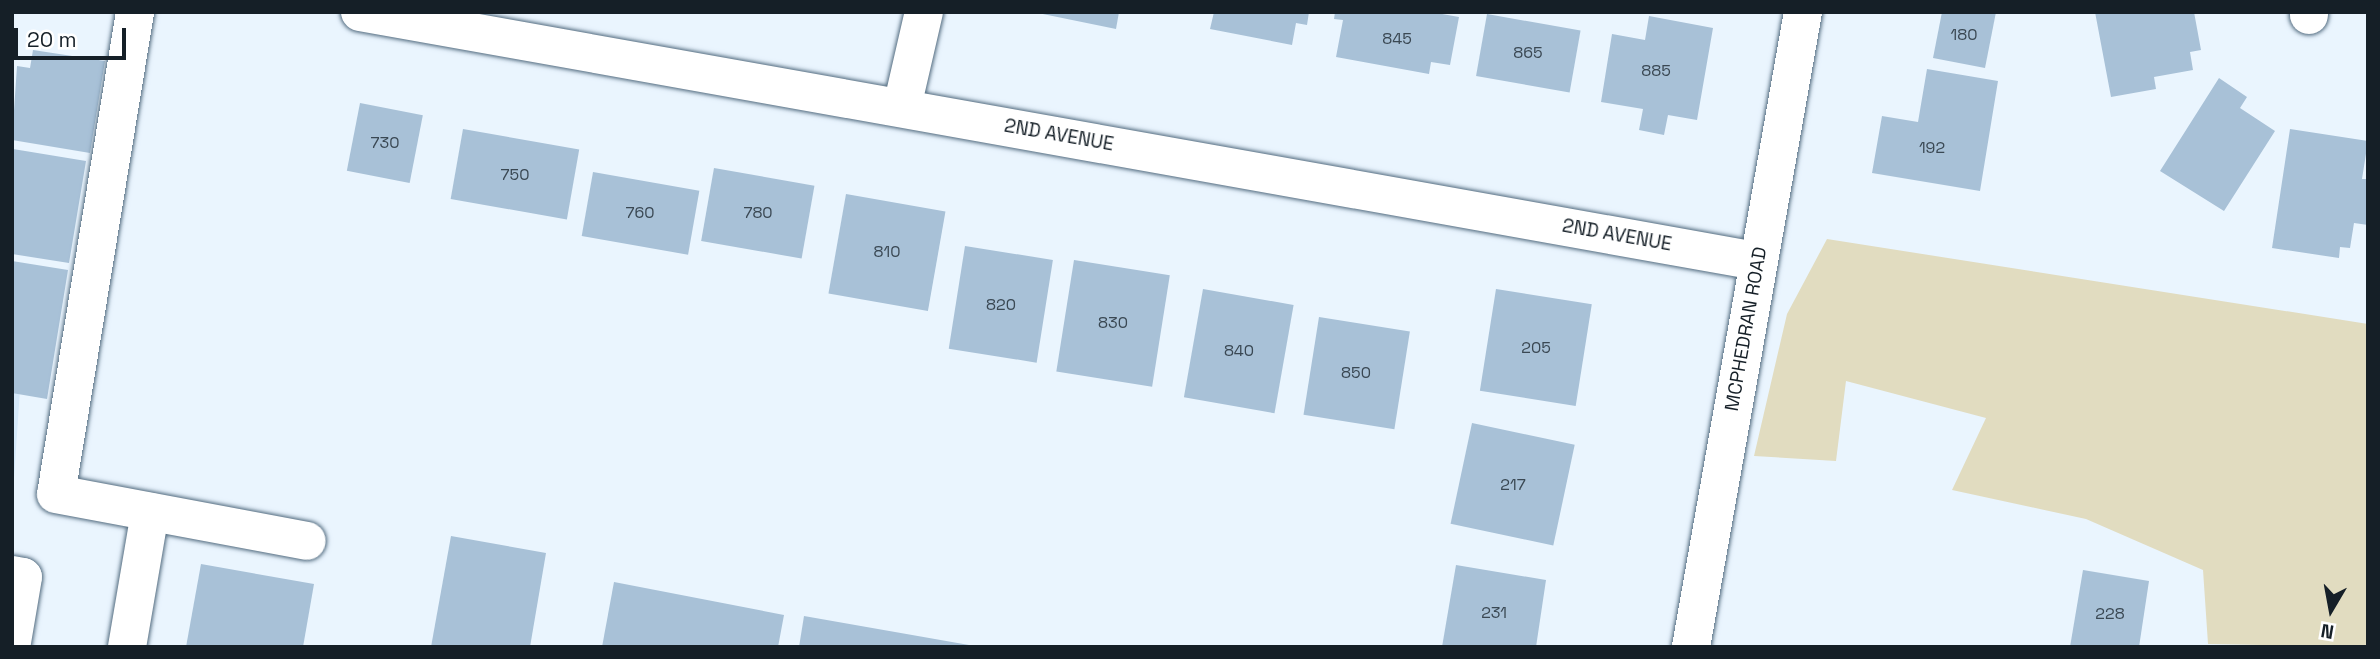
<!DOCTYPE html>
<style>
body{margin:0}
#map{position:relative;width:2380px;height:659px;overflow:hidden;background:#eaf5fe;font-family:"Space Grotesk",sans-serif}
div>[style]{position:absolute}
.built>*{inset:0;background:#d5e9fa}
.green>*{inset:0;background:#e1dcc0}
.building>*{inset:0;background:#a8c1d7;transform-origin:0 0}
.roads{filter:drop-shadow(0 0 2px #536c80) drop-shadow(0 0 2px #536c80)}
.minor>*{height:38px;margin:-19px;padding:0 19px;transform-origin:19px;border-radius:19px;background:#fff}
span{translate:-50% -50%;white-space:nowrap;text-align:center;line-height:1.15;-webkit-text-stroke:5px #fff;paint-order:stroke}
.number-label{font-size:16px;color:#3a4853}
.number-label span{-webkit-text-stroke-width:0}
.street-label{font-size:19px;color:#151f27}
.frame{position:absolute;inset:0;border:14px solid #151f27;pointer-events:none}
.north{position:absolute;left:2296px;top:575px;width:70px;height:70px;-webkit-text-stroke:5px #fff;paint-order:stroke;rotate:190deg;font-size:19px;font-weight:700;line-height:28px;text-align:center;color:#151f27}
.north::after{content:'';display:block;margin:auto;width:24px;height:32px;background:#151f27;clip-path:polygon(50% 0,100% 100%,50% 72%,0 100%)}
.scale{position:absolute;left:14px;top:28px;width:112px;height:32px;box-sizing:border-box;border:4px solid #151f27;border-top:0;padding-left:9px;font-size:21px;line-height:24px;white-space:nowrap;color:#151f27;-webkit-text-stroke:5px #fff;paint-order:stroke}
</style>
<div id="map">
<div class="built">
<div style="clip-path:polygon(12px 307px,25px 315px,12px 508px)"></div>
</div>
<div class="green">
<div style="clip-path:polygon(1827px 239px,2368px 324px,2368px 647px,2208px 644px,2203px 570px,2086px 519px,1952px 490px,1986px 418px,1846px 381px,1836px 461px,1754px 456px,1787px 314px)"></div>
</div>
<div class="building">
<div style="clip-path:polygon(1033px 12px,1119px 12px,1116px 29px)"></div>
<div style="clip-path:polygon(1214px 12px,1309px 12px,1307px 25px,1296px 23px,1292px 45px,1210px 29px)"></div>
<div style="clip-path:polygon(1335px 12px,1431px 12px,1459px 17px,1450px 65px,1431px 62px,1429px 74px,1336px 57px,1343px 20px,1334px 19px)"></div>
<div style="clip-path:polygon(1942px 12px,1996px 12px,1985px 68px,1933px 58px)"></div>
<div style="clip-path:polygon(2095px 12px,2194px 12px,2201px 50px,2190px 52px,2193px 70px,2154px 77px,2156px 89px,2111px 97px)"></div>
<div style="left:1487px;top:14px;width:95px;height:63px;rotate:10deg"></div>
<div style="clip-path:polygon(1649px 16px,1713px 28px,1697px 120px,1668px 115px,1664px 135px,1639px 130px,1643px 109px,1601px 102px,1612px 34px,1645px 40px)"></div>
<div style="clip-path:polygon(33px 50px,105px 61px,90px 153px,12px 140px,17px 66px,30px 68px)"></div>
<div style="clip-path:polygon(1927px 69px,1998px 81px,1980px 191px,1872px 173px,1882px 116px,1918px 122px)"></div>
<div style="clip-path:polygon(2219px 78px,2247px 97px,2240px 108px,2275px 131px,2224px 211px,2160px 171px)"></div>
<div style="left:360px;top:103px;width:64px;height:69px;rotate:11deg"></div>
<div style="left:463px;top:129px;width:118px;height:71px;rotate:10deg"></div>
<div style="clip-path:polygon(2290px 129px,2368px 141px,2362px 179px,2368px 179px,2368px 225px,2354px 223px,2350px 248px,2340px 247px,2339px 258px,2272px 248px)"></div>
<div style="clip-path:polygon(13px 149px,86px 161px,69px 263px,12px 254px)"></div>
<div style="left:714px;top:168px;width:102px;height:74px;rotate:10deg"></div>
<div style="left:593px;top:172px;width:108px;height:65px;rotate:10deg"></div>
<div style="left:846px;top:194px;width:101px;height:101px;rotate:10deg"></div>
<div style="left:965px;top:246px;width:89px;height:104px;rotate:9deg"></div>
<div style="left:1074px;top:260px;width:97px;height:113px;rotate:9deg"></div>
<div style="clip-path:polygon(12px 261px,68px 270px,47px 399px,12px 393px)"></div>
<div style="left:1203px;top:289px;width:92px;height:110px;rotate:10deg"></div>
<div style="left:1496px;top:289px;width:97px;height:103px;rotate:9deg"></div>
<div style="left:1319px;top:317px;width:92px;height:99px;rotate:9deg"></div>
<div style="left:1472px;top:423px;width:105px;height:103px;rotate:12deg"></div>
<div style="clip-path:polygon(451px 536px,546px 553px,530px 647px,431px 647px)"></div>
<div style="clip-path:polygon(201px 564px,314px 584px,303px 647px,186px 647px)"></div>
<div style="clip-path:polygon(1456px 565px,1546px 580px,1536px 647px,1442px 647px)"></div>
<div style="clip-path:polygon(2083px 570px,2149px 581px,2139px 647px,2070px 647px)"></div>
<div style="clip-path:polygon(614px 582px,784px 615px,778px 647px,602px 647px)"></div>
<div style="clip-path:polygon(804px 616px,969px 645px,969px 647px,799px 647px)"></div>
</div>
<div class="roads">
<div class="minor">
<div style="left:135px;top:12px;width:488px;rotate:99.3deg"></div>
<div style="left:56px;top:494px;width:255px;rotate:10.6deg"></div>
<div style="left:360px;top:12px;width:1419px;rotate:10.11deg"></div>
<div style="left:2309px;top:15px;width:3px;rotate:-90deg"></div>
<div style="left:902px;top:107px;width:98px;rotate:-77deg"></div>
<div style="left:12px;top:575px;width:11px;rotate:10deg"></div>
<div style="left:23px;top:577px;width:66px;rotate:99.6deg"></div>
<div style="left:127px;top:647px;width:137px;rotate:-80.3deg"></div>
<div style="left:1691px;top:647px;width:645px;rotate:-80deg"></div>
</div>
</div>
<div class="number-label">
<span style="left:1964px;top:35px">180</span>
<span style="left:1397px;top:39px">845</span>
<span style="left:1528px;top:53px">865</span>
<span style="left:1656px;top:71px">885</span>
<span style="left:385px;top:143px">730</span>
<span style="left:1932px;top:148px">192</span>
<span style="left:515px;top:175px">750</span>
<span style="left:640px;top:213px">760</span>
<span style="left:758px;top:213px">780</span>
<span style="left:887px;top:252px">810</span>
<span style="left:1001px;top:305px">820</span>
<span style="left:1113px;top:323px">830</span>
<span style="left:1536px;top:348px">205</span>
<span style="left:1239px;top:351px">840</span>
<span style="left:1356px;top:373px">850</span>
<span style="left:1513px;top:485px">217</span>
<span style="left:1494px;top:613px">231</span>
<span style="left:2110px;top:614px">228</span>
</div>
<div class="street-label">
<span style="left:1059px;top:135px;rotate:10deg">2ND AVENUE</span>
<span style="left:1617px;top:235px;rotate:10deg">2ND AVENUE</span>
<span style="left:1746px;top:329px;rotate:-80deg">MCPHEDRAN ROAD</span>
</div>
<div class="frame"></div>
<div class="north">N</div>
<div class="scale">20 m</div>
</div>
